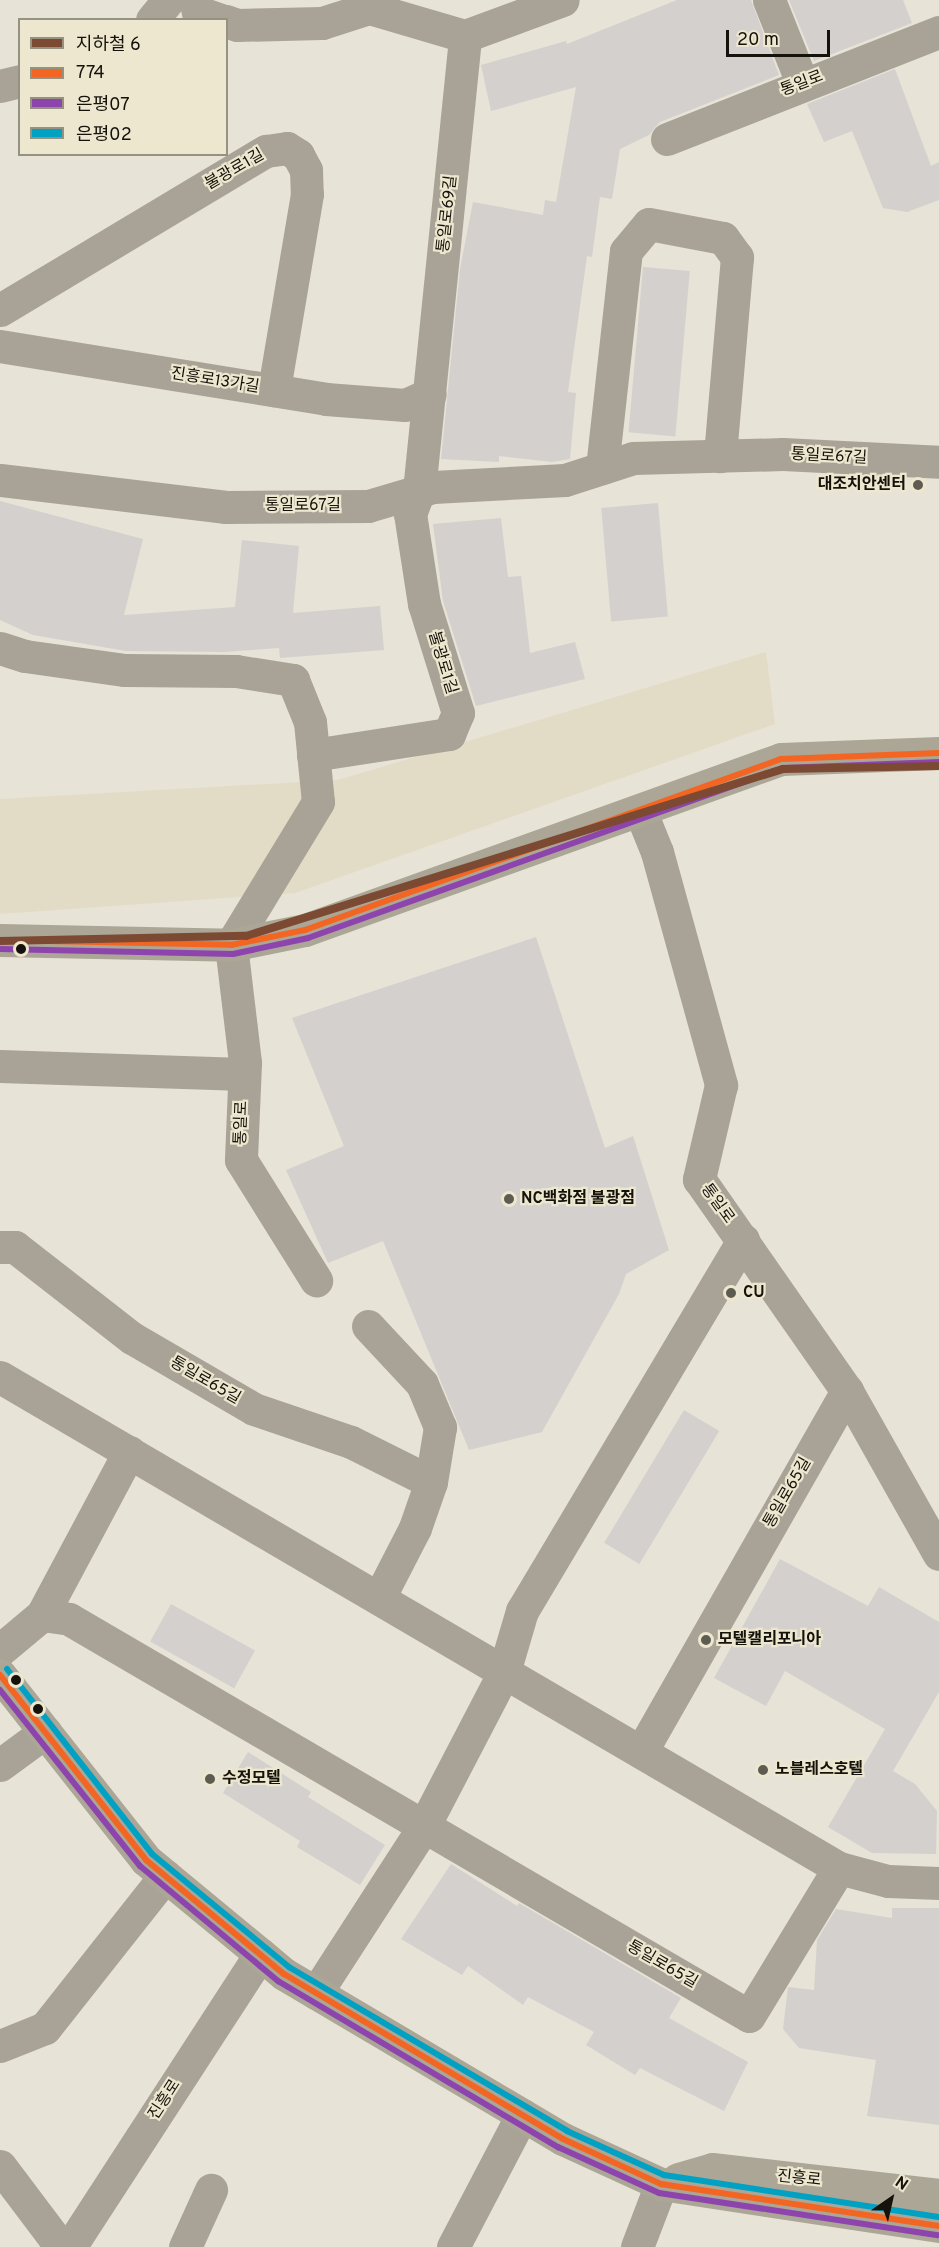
<!DOCTYPE html>
<meta charset="utf-8">
<style>
body{margin:0}
#map{position:relative;width:939px;height:2247px;overflow:hidden;background:#e7e3d6;font-family:Overpass,"Noto Sans KR",sans-serif}
div>[style]{position:absolute}
.built>*{inset:0;background:#e2dcc6}
.building>*{inset:0;background:#d4d0ce;transform-origin:0 0}
.minor>*{height:33px;margin:-16.5px;padding:0 16.5px;transform-origin:16.5px;border-radius:16.5px;background:#a9a397}
.major>*{height:33px;margin:-16.5px;padding:0 16.5px;transform-origin:16.5px;border-radius:16.5px;background:#aba696}
.bus-1>*{height:6px;margin:-3px;padding:0 3px;transform-origin:3px;border-radius:3px;background:#f26522}
.bus-2>*{height:6px;margin:-3px;padding:0 3px;transform-origin:3px;border-radius:3px;background:#8e44ad}
.bus-3>*{height:6px;margin:-3px;padding:0 3px;transform-origin:3px;border-radius:3px;background:#01a1c4}
.metro-1>*{height:8px;margin:-4px;padding:0 4px;transform-origin:4px;border-radius:4px;background:#7c4932}
.dots>*{width:16px;height:16px;translate:-50% -50%;box-sizing:border-box;border:3px solid #ede7d0;border-radius:50%}
span{translate:-50% -50%;white-space:nowrap;text-align:center;line-height:1.15;-webkit-text-stroke:4.5px #ede7d0;paint-order:stroke}
.street-label{font-size:16px;color:#14120a}
.poi-label{font-size:16px;color:#14120a;font-weight:700}
.right{translate:-100% -50%;text-align:right}
.left{translate:0 -50%;text-align:left}
.legend{position:absolute;left:18px;top:18px;width:210px;height:138px;box-sizing:border-box;background:#ede7d0;border:2px solid #969281;margin:0;padding:8px 10px;list-style:none;font-size:18px;color:#14120a}
.legend li{display:flex;align-items:center;gap:12px;height:30px}
.legend b{width:30px;border:2px solid #969281}
.north{position:absolute;left:861px;top:2169px;width:60px;height:60px;-webkit-text-stroke:4px #ede7d0;paint-order:stroke;rotate:34deg;font-size:16px;font-weight:700;line-height:24px;text-align:center;color:#14120a}
.north::after{content:'';display:block;margin:auto;width:21px;height:27px;background:#14120a;clip-path:polygon(50% 0,100% 100%,50% 72%,0 100%)}
.scale{position:absolute;left:726px;top:30px;width:104px;height:27px;box-sizing:border-box;border:3px solid #14120a;border-top:0;padding-left:8px;font-size:18px;line-height:21px;white-space:nowrap;color:#14120a;-webkit-text-stroke:4px #ede7d0;paint-order:stroke}
</style>
<div id="map">
<div class="built">
<div style="clip-path:polygon(766px 652px,775px 724px,295px 893px,0 914px,0 799px,338px 780px)"></div>
</div>
<div class="building">
<div style="clip-path:polygon(677px 0,751px 0,779px 75px,660px 122px,649px 135px,620px 149px,612px 199px,600px 197px,592px 257px,587px 256px,568px 392px,576px 393px,570px 459px,552px 462px,499px 456px,499px 462px,441px 459px,460px 269px,473px 202px,543px 215px,545px 200px,556px 202px,576px 87px,491px 111px,481px 65px,566px 41px,567px 44px)"></div>
<div style="clip-path:polygon(789px 0,903px 0,912px 23px,814px 61px)"></div>
<div style="clip-path:polygon(895px 69px,931px 166px,939px 162px,939px 200px,907px 212px,883px 208px,852px 131px,824px 142px,807px 104px)"></div>
<div style="left:643px;top:267px;width:47px;height:166px;rotate:5deg"></div>
<div style="clip-path:polygon(0 501px,143px 539px,124px 615px,235px 607px,242px 540px,299px 546px,293px 613px,380px 606px,384px 650px,280px 658px,279px 648px,224px 652px,126px 651px,33px 635px,0 620px)"></div>
<div style="left:658px;top:503px;width:114px;height:57px;rotate:85deg"></div>
<div style="clip-path:polygon(501px 518px,508px 577px,521px 576px,530px 653px,575px 642px,585px 679px,476px 706px,443px 601px,433px 524px)"></div>
<div style="clip-path:polygon(536px 937px,605px 1148px,633px 1136px,669px 1250px,626px 1274px,619px 1294px,542px 1432px,469px 1450px,383px 1241px,328px 1263px,286px 1170px,344px 1146px,292px 1018px)"></div>
<div style="left:684px;top:1410px;width:41px;height:155px;rotate:31deg"></div>
<div style="clip-path:polygon(780px 1559px,868px 1606px,879px 1587px,939px 1622px,939px 1692px,893px 1771px,915px 1784px,937px 1811px,936px 1854px,872px 1853px,828px 1827px,885px 1729px,785px 1671px,766px 1706px,714px 1678px)"></div>
<div style="left:171px;top:1604px;width:96px;height:43px;rotate:29deg"></div>
<div style="clip-path:polygon(248px 1752px,311px 1792px,308px 1797px,385px 1845px,360px 1885px,297px 1847px,300px 1841px,223px 1793px)"></div>
<div style="clip-path:polygon(451px 1864px,517px 1906px,519px 1903px,681px 1998px,669px 2018px,748px 2062px,724px 2111px,640px 2068px,635px 2075px,586px 2045px,594px 2032px,528px 1997px,523px 2005px,468px 1966px,462px 1975px,401px 1939px)"></div>
<div style="clip-path:polygon(892px 1908px,939px 1908px,939px 2125px,867px 2116px,876px 2060px,799px 2048px,783px 2029px,788px 1987px,814px 1990px,817px 1940px,836px 1909px,892px 1918px)"></div>
</div>
<div class="minor">
<div style="left:195px;top:0;width:12px;rotate:76deg"></div>
<div style="left:198px;top:12px;width:24px;rotate:19deg"></div>
<div style="left:769px;top:0;width:89px;rotate:68.3deg"></div>
<div style="left:369px;top:8px;width:100px;rotate:16.3deg"></div>
<div style="left:152px;top:20px;width:26px;rotate:-51deg"></div>
<div style="left:226px;top:21px;width:12px;rotate:20deg"></div>
<div style="left:237px;top:25px;width:85px;rotate:-1.3deg"></div>
<div style="left:322px;top:23px;width:49px;rotate:-17.7deg"></div>
<div style="left:369px;top:8px;width:8px;rotate:-76deg"></div>
<div style="left:465px;top:36px;width:104px;rotate:-20.2deg"></div>
<div style="left:0;top:86px;width:21px;rotate:-14deg"></div>
<div style="left:667px;top:139px;width:292px;rotate:-21.5deg"></div>
<div style="left:0;top:310px;width:310px;rotate:-30.9deg"></div>
<div style="left:266px;top:151px;width:21px;rotate:-8deg"></div>
<div style="left:287px;top:148px;width:13px;rotate:32deg"></div>
<div style="left:298px;top:155px;width:17px;rotate:62deg"></div>
<div style="left:306px;top:170px;width:24px;rotate:88deg"></div>
<div style="left:307px;top:194px;width:199px;rotate:99.6deg"></div>
<div style="left:0;top:346px;width:330px;rotate:9.2deg"></div>
<div style="left:326px;top:399px;width:79px;rotate:4.3deg"></div>
<div style="left:405px;top:405px;width:27px;rotate:-24deg"></div>
<div style="left:602px;top:468px;width:218px;rotate:-83.7deg"></div>
<div style="left:626px;top:251px;width:35px;rotate:-50deg"></div>
<div style="left:649px;top:224px;width:75px;rotate:10.7deg"></div>
<div style="left:723px;top:238px;width:24px;rotate:54deg"></div>
<div style="left:737px;top:257px;width:200px;rotate:94.9deg"></div>
<div style="left:0;top:480px;width:228px;rotate:6.8deg"></div>
<div style="left:226px;top:507px;width:142px;rotate:-0.4deg"></div>
<div style="left:368px;top:506px;width:68px;rotate:-16.3deg"></div>
<div style="left:433px;top:487px;width:132px;rotate:-3deg"></div>
<div style="left:565px;top:480px;width:71px;rotate:-17.9deg"></div>
<div style="left:633px;top:458px;width:150px;rotate:-1.5deg"></div>
<div style="left:783px;top:454px;width:156px;rotate:2.9deg"></div>
<div style="left:0;top:648px;width:26px;rotate:18deg"></div>
<div style="left:25px;top:656px;width:101px;rotate:8deg"></div>
<div style="left:125px;top:670px;width:111px;rotate:0.5deg"></div>
<div style="left:236px;top:671px;width:58px;rotate:9deg"></div>
<div style="left:293px;top:680px;width:45px;rotate:68deg"></div>
<div style="left:310px;top:722px;width:80px;rotate:84.3deg"></div>
<div style="left:318px;top:802px;width:167px;rotate:121.3deg"></div>
<div style="left:231px;top:945px;width:119px;rotate:83.2deg"></div>
<div style="left:245px;top:1063px;width:97px;rotate:92.4deg"></div>
<div style="left:241px;top:1160px;width:142px;rotate:58deg"></div>
<div style="left:313px;top:755px;width:138px;rotate:-8.8deg"></div>
<div style="left:449px;top:734px;width:23px;rotate:-67deg"></div>
<div style="left:458px;top:713px;width:114px;rotate:-107.3deg"></div>
<div style="left:424px;top:604px;width:91px;rotate:-98.8deg"></div>
<div style="left:410px;top:514px;width:25px;rotate:-69deg"></div>
<div style="left:419px;top:491px;width:457px;rotate:-84.2deg"></div>
<div style="left:640px;top:810px;width:45px;rotate:68deg"></div>
<div style="left:657px;top:852px;width:242px;rotate:74.6deg"></div>
<div style="left:721px;top:1085px;width:97px;rotate:103.2deg"></div>
<div style="left:699px;top:1179px;width:259px;rotate:55.1deg"></div>
<div style="left:847px;top:1391px;width:187px;rotate:60.6deg"></div>
<div style="left:0;top:1066px;width:244px;rotate:1.9deg"></div>
<div style="left:0;top:1247px;width:15px"></div>
<div style="left:15px;top:1247px;width:148px;rotate:37.9deg"></div>
<div style="left:132px;top:1338px;width:141px;rotate:30.2deg"></div>
<div style="left:254px;top:1409px;width:102px;rotate:18.8deg"></div>
<div style="left:351px;top:1442px;width:89px;rotate:26.6deg"></div>
<div style="left:368px;top:1326px;width:79px;rotate:47deg"></div>
<div style="left:422px;top:1384px;width:47px;rotate:67.3deg"></div>
<div style="left:440px;top:1427px;width:56px;rotate:99.3deg"></div>
<div style="left:431px;top:1482px;width:49px;rotate:109.2deg"></div>
<div style="left:415px;top:1528px;width:79px;rotate:117.2deg"></div>
<div style="left:0;top:1377px;width:972px;rotate:30.34deg"></div>
<div style="left:839px;top:1868px;width:51px;rotate:14.9deg"></div>
<div style="left:888px;top:1881px;width:51px;rotate:2.2deg"></div>
<div style="left:42px;top:1615px;width:27px;rotate:8deg"></div>
<div style="left:69px;top:1619px;width:787px;rotate:30.28deg"></div>
<div style="left:749px;top:2016px;width:173px;rotate:-58.7deg"></div>
<div style="left:0;top:1650px;width:55px;rotate:-39.8deg"></div>
<div style="left:42px;top:1615px;width:185px;rotate:-61.9deg"></div>
<div style="left:641px;top:1752px;width:416px;rotate:-60.3deg"></div>
<div style="left:0;top:1765px;width:56px;rotate:-36.3deg"></div>
<div style="left:316px;top:1993px;width:199px;rotate:-57.1deg"></div>
<div style="left:424px;top:1826px;width:174px;rotate:-62.5deg"></div>
<div style="left:504px;top:1672px;width:64px;rotate:-73.6deg"></div>
<div style="left:522px;top:1611px;width:432px;rotate:-59.2deg"></div>
<div style="left:0;top:2046px;width:48px;rotate:-21.8deg"></div>
<div style="left:45px;top:2028px;width:194px;rotate:-51.7deg"></div>
<div style="left:0;top:2166px;width:101px;rotate:53deg"></div>
<div style="left:70px;top:2247px;width:349px;rotate:-57deg"></div>
<div style="left:185px;top:2247px;width:63px;rotate:-65.5deg"></div>
<div style="left:453px;top:2247px;width:149px;rotate:-62.4deg"></div>
<div style="left:637px;top:2247px;width:67px;rotate:-69.1deg"></div>
</div>
<div class="major">
<div style="left:0;top:940px;width:231px;rotate:1.2deg"></div>
<div style="left:231px;top:945px;width:76px;rotate:-11.5deg"></div>
<div style="left:305px;top:930px;width:506px;rotate:-19.76deg"></div>
<div style="left:781px;top:759px;width:158px;rotate:-2.2deg"></div>
<div style="left:0;top:1675px;width:236px;rotate:51.7deg"></div>
<div style="left:146px;top:1860px;width:148px;rotate:39.5deg"></div>
<div style="left:260px;top:1954px;width:31px;rotate:40deg"></div>
<div style="left:284px;top:1974px;width:324px;rotate:30.6deg"></div>
<div style="left:563px;top:2139px;width:108px;rotate:24.7deg"></div>
<div style="left:661px;top:2184px;width:281px;rotate:8.6deg"></div>
<div style="left:678px;top:2179px;width:35px;rotate:-16deg"></div>
<div style="left:712px;top:2169px;width:228px;rotate:6.5deg"></div>
</div>
<div class="bus-1">
<div style="left:0;top:940px;width:231px;rotate:1.2deg"></div>
<div style="left:231px;top:945px;width:76px;rotate:-11.5deg"></div>
<div style="left:305px;top:930px;width:506px;rotate:-19.76deg"></div>
<div style="left:781px;top:759px;width:158px;rotate:-2.2deg"></div>
<div style="left:0;top:1675px;width:236px;rotate:51.7deg"></div>
<div style="left:146px;top:1860px;width:179px;rotate:39.6deg"></div>
<div style="left:284px;top:1974px;width:324px;rotate:30.6deg"></div>
<div style="left:563px;top:2139px;width:108px;rotate:24.7deg"></div>
<div style="left:661px;top:2184px;width:281px;rotate:8.6deg"></div>
</div>
<div class="bus-2">
<div style="left:0;top:949px;width:233px;rotate:1.2deg"></div>
<div style="left:233px;top:954px;width:77px;rotate:-12deg"></div>
<div style="left:308px;top:938px;width:505px;rotate:-19.69deg"></div>
<div style="left:783px;top:768px;width:156px;rotate:-2.2deg"></div>
<div style="left:0;top:1690px;width:225px;rotate:51.5deg"></div>
<div style="left:140px;top:1866px;width:180px;rotate:39.8deg"></div>
<div style="left:278px;top:1981px;width:326px;rotate:30.7deg"></div>
<div style="left:558px;top:2147px;width:111px;rotate:24.5deg"></div>
<div style="left:659px;top:2193px;width:282px;rotate:8.6deg"></div>
</div>
<div class="bus-3">
<div style="left:7px;top:1669px;width:235px;rotate:51.9deg"></div>
<div style="left:152px;top:1854px;width:178px;rotate:39.5deg"></div>
<div style="left:289px;top:1967px;width:323px;rotate:30.5deg"></div>
<div style="left:567px;top:2131px;width:107px;rotate:24.4deg"></div>
<div style="left:664px;top:2175px;width:278px;rotate:8.7deg"></div>
</div>
<div class="metro-1">
<div style="left:0;top:941px;width:246px;rotate:-1.2deg"></div>
<div style="left:246px;top:936px;width:562px;rotate:-17.28deg"></div>
<div style="left:783px;top:769px;width:156px;rotate:-1.1deg"></div>
</div>
<div class="dots">
<div style="left:918px;top:485px;background:#5e5b51"></div>
<div style="left:21px;top:949px;background:#14120a"></div>
<div style="left:509px;top:1199px;background:#5e5b51"></div>
<div style="left:731px;top:1293px;background:#5e5b51"></div>
<div style="left:706px;top:1640px;background:#5e5b51"></div>
<div style="left:16px;top:1680px;background:#14120a"></div>
<div style="left:38px;top:1709px;background:#14120a"></div>
<div style="left:763px;top:1770px;background:#5e5b51"></div>
<div style="left:210px;top:1779px;background:#5e5b51"></div>
</div>
<div class="street-label">
<span style="left:802px;top:84px;rotate:-21deg">통일로</span>
<span style="left:235px;top:170px;rotate:-30deg">불광로1길</span>
<span style="left:448px;top:214px;rotate:-84deg">통일로69길</span>
<span style="left:215px;top:381px;rotate:9deg">진흥로13가길</span>
<span style="left:829px;top:457px;rotate:3deg">통일로67길</span>
<span style="left:303px;top:506px">통일로67길</span>
<span style="left:442px;top:663px;rotate:73deg">불광로1길</span>
<span style="left:242px;top:1123px;rotate:-88deg">통일로</span>
<span style="left:717px;top:1204px;rotate:54deg">통일로</span>
<span style="left:205px;top:1381px;rotate:30deg">통일로65길</span>
<span style="left:788px;top:1493px;rotate:-60deg">통일로65길</span>
<span style="left:662px;top:1965px;rotate:30deg">통일로65길</span>
<span style="left:165px;top:2100px;rotate:-57deg">진흥로</span>
<span style="left:799px;top:2179px;rotate:6deg">진흥로</span>
</div>
<div class="poi-label">
<span class="right" style="left:906px;top:485px">대조치안센터</span>
<span class="left" style="left:521px;top:1199px">NC백화점 불광점</span>
<span class="left" style="left:743px;top:1293px">CU</span>
<span class="left" style="left:718px;top:1640px">모텔캘리포니아</span>
<span class="left" style="left:775px;top:1770px">노블레스호텔</span>
<span class="left" style="left:222px;top:1779px">수정모텔</span>
</div>
<ul class="legend">
<li><b style="height:8px;background:#7c4932"></b>지하철 6</li>
<li><b style="height:8px;background:#f26522"></b>774</li>
<li><b style="height:8px;background:#8e44ad"></b>은평07</li>
<li><b style="height:8px;background:#01a1c4"></b>은평02</li>
</ul>
<div class="north">N</div>
<div class="scale">20 m</div>
</div>
